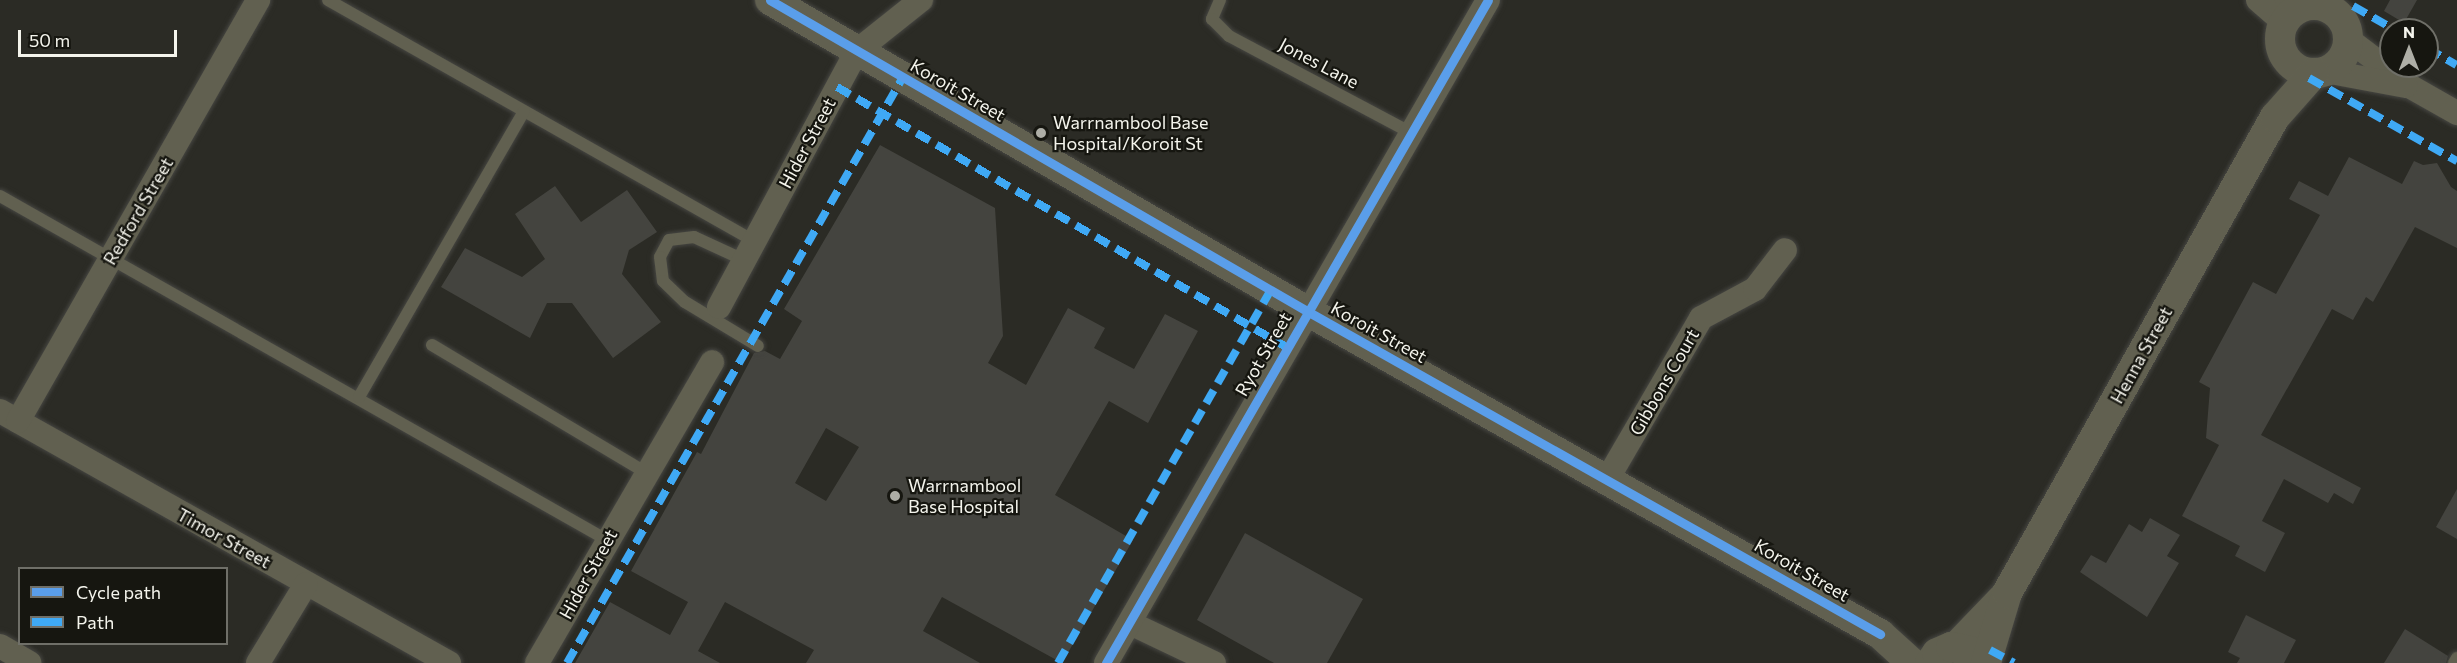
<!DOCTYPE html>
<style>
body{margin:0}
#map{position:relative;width:2457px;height:663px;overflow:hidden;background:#2b2b25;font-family:Commissioner,sans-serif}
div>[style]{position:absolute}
.building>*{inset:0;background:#44443f}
.roads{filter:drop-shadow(0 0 2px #464642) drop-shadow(0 0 2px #464642)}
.service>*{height:12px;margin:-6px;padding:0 6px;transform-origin:6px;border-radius:6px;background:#616050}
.minor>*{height:24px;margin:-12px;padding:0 12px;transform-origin:12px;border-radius:12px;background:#616050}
.tertiary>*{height:30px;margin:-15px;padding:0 15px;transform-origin:15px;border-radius:15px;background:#616050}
.tertiary>.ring{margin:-15px;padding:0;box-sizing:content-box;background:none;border:30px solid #616050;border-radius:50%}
.quiet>*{height:8px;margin-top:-4px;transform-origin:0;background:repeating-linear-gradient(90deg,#3fa9f5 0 15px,transparent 0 23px)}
.cycleway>*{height:9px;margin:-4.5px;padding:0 4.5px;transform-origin:4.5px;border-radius:4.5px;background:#5a9eea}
.dots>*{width:16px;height:16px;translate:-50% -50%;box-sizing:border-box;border:3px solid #161610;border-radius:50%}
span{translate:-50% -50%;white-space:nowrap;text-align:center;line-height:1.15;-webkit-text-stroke:4.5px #161610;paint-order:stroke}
.street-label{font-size:18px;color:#f4f4ec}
.poi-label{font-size:18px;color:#f4f4ec}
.left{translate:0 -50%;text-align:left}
.legend{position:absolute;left:18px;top:567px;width:210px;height:78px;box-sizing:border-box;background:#161610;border:2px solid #6f6f68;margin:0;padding:8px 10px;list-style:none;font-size:18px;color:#f4f4ec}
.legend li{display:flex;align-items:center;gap:12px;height:30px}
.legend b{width:30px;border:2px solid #6f6f68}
.north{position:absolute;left:2379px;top:18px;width:60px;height:60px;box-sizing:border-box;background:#161610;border:2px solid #6f6f68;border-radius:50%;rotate:0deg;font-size:16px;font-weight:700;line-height:24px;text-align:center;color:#f4f4ec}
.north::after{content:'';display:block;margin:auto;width:21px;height:27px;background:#aeaea6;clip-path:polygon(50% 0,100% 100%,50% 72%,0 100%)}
.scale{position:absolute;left:18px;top:30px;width:159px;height:27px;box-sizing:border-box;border:3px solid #f4f4ec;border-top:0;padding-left:8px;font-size:18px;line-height:21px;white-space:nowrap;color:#f4f4ec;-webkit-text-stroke:4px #161610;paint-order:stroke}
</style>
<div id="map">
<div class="building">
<div style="clip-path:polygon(2390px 0,2417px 0,2404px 23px,2384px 11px)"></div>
<div style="clip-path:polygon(evenodd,880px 145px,995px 208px,1003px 336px,988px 363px,1026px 385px,1068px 308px,1105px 328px,1094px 348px,1134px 369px,1165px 314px,1198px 331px,1148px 423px,1109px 401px,1055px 495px,1133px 540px,1062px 663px,942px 597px,923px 631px,980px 663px,806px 663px,814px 650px,725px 602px,698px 651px,720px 663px,575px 663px,610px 602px,670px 635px,688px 602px,631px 571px,697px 452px,701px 454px,754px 353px,765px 351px,780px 359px,802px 321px,784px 309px,880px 145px,826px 428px,859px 447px,826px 501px,795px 483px,826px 428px)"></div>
<div style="clip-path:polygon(2349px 157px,2402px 184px,2414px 161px,2423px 165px,2437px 163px,2451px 187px,2457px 191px,2457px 248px,2415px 227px,2373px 302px,2366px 297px,2353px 320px,2332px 309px,2261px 435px,2361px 488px,2353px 504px,2334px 493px,2328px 503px,2284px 479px,2262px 521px,2285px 533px,2265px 572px,2235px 556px,2240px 546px,2182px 516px,2219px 445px,2206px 438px,2210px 388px,2199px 382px,2253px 282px,2276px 294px,2320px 215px,2289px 199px,2299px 181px,2328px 196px)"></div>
<div style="clip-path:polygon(555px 186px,581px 222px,627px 190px,657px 232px,629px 250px,622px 274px,661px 322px,613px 358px,572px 303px,547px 303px,530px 338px,441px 287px,465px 248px,522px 277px,545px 259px,515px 214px)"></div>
<div style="clip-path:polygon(2457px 489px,2457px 539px,2436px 527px)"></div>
<div style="clip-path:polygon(2150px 518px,2180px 535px,2167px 556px,2179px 563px,2147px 617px,2080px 572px,2091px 555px,2106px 563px,2129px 524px,2142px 532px)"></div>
<div style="clip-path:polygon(1245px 533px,1363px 599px,1327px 663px,1274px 663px,1197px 620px)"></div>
<div style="clip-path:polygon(2246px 615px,2296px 640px,2284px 663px,2237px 663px,2240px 658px,2228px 652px)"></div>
<div style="clip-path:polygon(2405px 629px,2448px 656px,2446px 663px,2384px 663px)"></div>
</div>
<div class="roads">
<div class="service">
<div style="left:328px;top:0;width:489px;rotate:29.5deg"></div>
<div style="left:1220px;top:0;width:21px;rotate:113deg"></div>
<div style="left:1212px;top:19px;width:24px;rotate:45deg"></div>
<div style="left:1229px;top:36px;width:208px;rotate:28deg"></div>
<div style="left:0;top:196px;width:698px;rotate:29.54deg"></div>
<div style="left:744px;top:260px;width:55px;rotate:-155.3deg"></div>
<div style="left:694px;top:237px;width:25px;rotate:173deg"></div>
<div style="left:669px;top:240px;width:19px;rotate:118deg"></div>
<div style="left:660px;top:257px;width:24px;rotate:83deg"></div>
<div style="left:663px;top:281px;width:30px;rotate:44deg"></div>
<div style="left:685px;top:302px;width:85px;rotate:31.1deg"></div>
<div style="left:432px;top:345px;width:248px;rotate:30.8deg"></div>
<div style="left:359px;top:397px;width:330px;rotate:-60deg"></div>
<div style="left:2454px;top:663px;width:6px;rotate:-59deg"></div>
</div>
<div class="minor">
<div style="left:2258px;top:0;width:35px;rotate:41deg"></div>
<div style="left:2287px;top:0;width:17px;rotate:25deg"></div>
<div style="left:2348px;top:39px;width:79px;rotate:37.3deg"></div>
<div style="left:2411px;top:87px;width:53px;rotate:29.5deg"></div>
<div style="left:2325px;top:71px;width:82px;rotate:10.5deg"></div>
<div style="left:719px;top:307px;width:291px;rotate:-61.7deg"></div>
<div style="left:857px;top:51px;width:82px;rotate:-38.6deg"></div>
<div style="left:0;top:411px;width:515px;rotate:29.3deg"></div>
<div style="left:18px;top:421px;width:485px;rotate:-60.3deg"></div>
<div style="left:1608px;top:478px;width:185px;rotate:-59.8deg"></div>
<div style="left:1701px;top:318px;width:61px;rotate:-28.2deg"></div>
<div style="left:1755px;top:289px;width:49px;rotate:-52.4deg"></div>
<div style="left:1130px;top:623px;width:93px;rotate:25.5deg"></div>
<div style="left:0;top:646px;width:34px;rotate:30deg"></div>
<div style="left:258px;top:663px;width:92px;rotate:-58.7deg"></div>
<div style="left:537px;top:663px;width:348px;rotate:-59.8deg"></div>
<div style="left:1106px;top:663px;width:765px;rotate:-60.05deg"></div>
</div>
<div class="tertiary">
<div style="left:770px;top:0;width:621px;rotate:30.08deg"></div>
<div style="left:1307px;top:311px;width:658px;rotate:29.41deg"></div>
<div style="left:1880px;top:634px;width:43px;rotate:42.2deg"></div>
<div class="ring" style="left:2280px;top:5px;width:38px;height:38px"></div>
<div style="left:1957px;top:646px;width:66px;rotate:-46.2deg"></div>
<div style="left:1930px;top:663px;width:12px;rotate:-55deg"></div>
<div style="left:1937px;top:653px;width:15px;rotate:-23deg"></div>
<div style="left:1951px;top:647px;width:25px;rotate:12deg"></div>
<div style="left:1986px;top:663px;width:73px;rotate:-73.3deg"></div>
<div style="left:2007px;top:593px;width:546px;rotate:-60.62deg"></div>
<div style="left:2275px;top:117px;width:59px;rotate:-48.4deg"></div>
</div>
</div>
<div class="quiet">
<div style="left:2353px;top:6px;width:48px;rotate:29.7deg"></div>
<div style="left:2427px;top:48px;width:34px;rotate:30deg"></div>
<div style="left:2309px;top:78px;width:170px;rotate:29.3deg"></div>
<div style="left:837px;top:87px;width:519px;rotate:30.07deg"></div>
<div style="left:1990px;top:650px;width:27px;rotate:28deg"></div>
<div style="left:567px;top:663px;width:675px;rotate:-60.17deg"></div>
<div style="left:1058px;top:663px;width:430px;rotate:-60.3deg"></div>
</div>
<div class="cycleway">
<div style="left:770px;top:0;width:621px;rotate:30.08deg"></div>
<div style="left:1307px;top:311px;width:658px;rotate:29.41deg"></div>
<div style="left:1106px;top:663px;width:765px;rotate:-60.05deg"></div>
</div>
<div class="dots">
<div style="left:1041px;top:133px;background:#aeaea6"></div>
<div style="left:895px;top:496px;background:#aeaea6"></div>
</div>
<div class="street-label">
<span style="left:1319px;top:63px;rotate:28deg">Jones Lane</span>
<span style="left:958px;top:90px;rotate:30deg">Koroit Street</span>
<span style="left:807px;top:143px;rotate:-62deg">Hider Street</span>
<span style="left:138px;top:211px;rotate:-60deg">Redford Street</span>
<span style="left:1379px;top:332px;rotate:29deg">Koroit Street</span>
<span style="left:1263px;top:354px;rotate:-60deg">Ryot Street</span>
<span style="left:2141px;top:355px;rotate:-61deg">Henna Street</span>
<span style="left:1664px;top:382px;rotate:-60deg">Gibbons Court</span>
<span style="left:224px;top:538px;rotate:29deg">Timor Street</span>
<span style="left:1802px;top:570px;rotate:30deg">Koroit Street</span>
<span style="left:588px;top:574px;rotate:-61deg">Hider Street</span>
</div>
<div class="poi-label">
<span class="left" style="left:1053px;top:133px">Warrnambool Base<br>Hospital/Koroit St</span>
<span class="left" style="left:908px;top:496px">Warrnambool<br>Base Hospital</span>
</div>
<ul class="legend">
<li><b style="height:8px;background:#5a9eea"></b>Cycle path</li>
<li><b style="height:8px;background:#3fa9f5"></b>Path</li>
</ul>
<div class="north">N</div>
<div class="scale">50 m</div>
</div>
